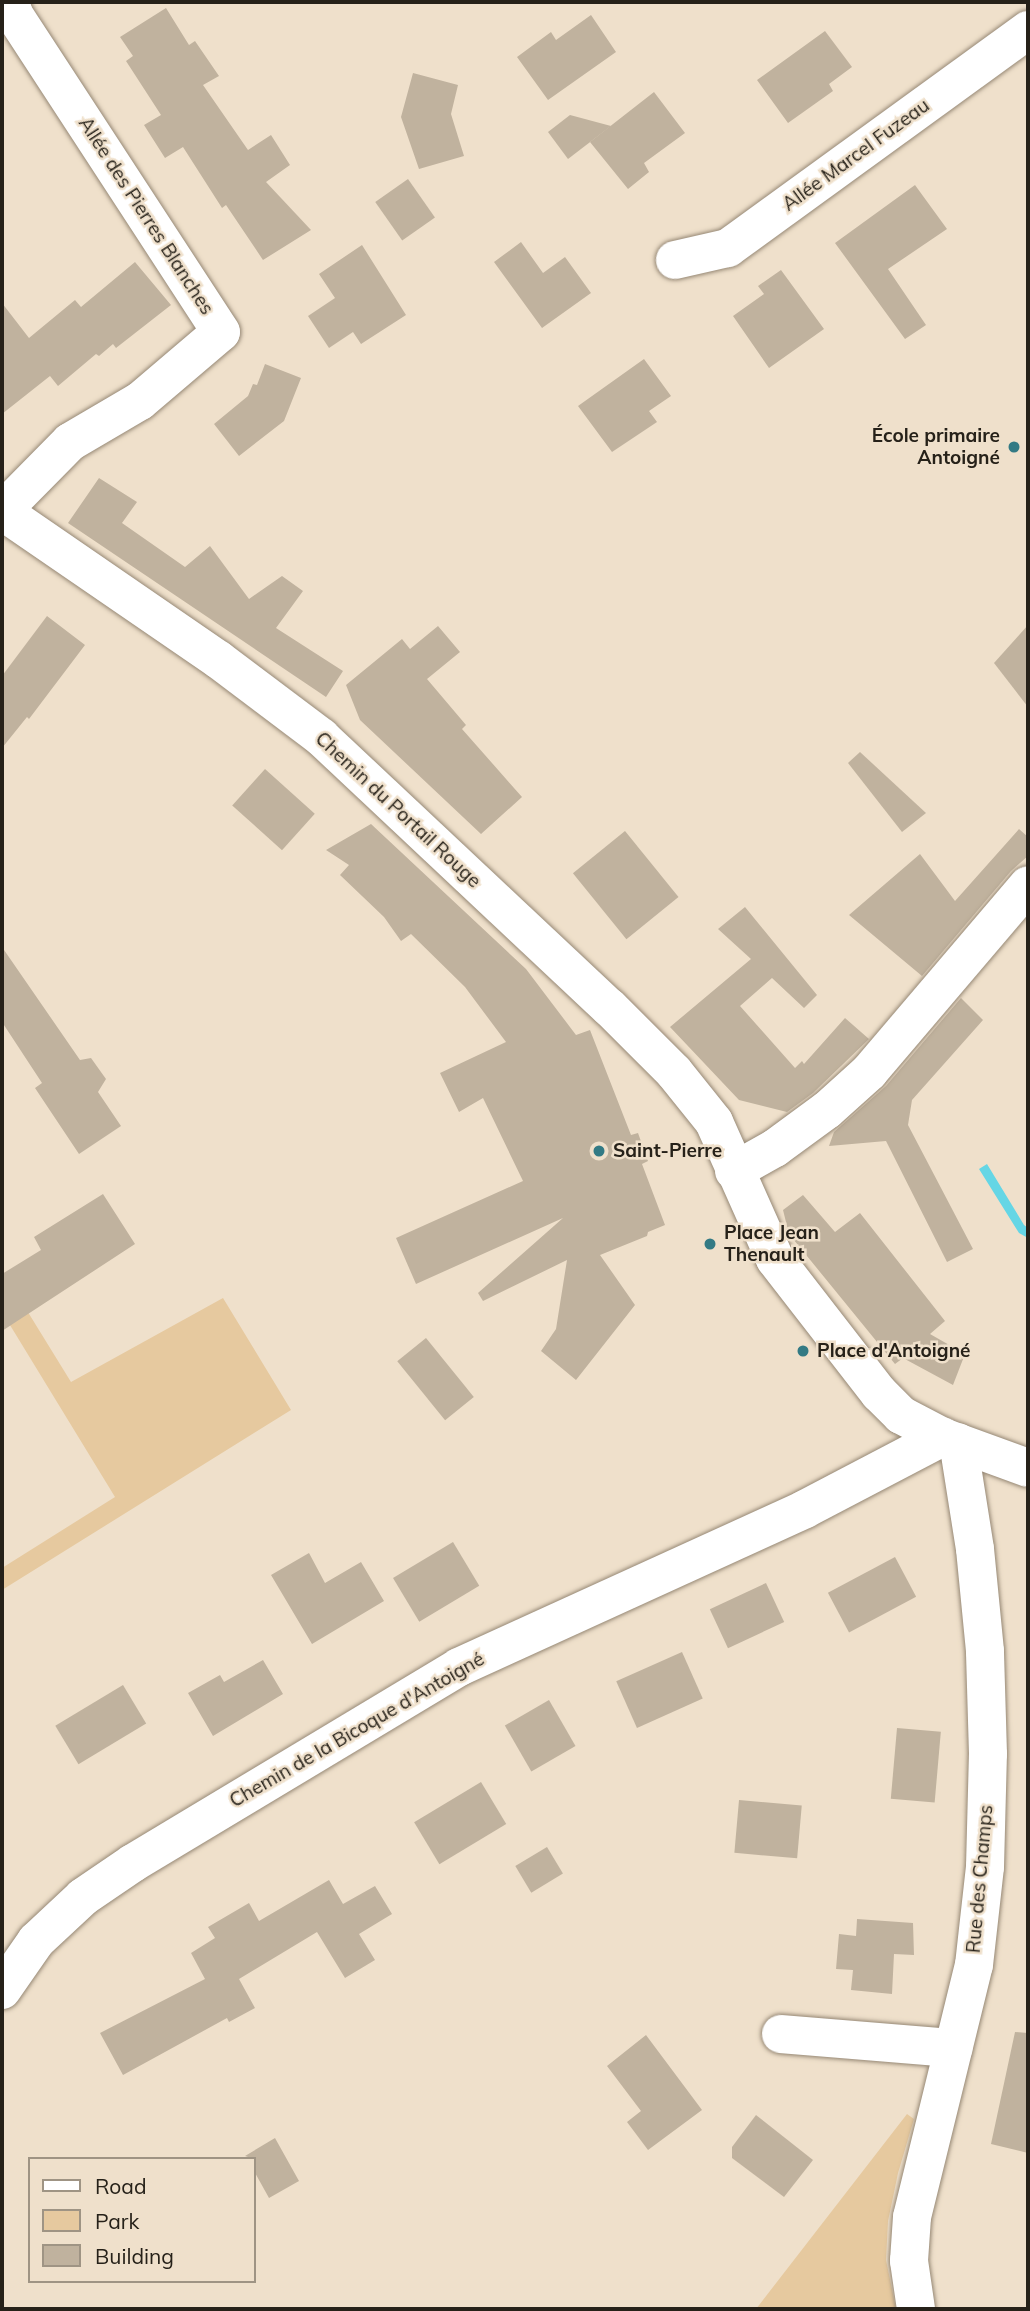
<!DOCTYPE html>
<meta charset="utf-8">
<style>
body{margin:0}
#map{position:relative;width:1030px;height:2311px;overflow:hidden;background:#efe0cb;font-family:Mulish,sans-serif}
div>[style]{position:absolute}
.green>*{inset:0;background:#e6c99f}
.water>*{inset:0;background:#65d6e5}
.building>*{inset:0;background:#c0b29e;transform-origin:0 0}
.roads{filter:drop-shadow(0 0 2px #968875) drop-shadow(0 0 2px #968875)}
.street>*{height:38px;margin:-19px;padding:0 19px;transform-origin:19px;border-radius:19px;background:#fff}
.dots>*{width:19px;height:19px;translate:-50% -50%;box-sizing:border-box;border:4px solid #efe0cb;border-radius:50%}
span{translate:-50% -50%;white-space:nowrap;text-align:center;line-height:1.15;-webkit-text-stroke:5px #efe0cb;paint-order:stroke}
.street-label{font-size:19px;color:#262119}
.poi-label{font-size:19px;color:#262119;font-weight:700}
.right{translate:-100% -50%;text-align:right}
.left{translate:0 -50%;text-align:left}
.frame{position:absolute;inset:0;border:4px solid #262119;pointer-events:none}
.legend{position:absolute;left:28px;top:2157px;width:228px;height:126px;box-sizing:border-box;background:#efe0cb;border:2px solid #9f9484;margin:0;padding:9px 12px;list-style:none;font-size:21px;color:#262119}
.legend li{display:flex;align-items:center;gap:14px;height:35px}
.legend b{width:35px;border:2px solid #9f9484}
</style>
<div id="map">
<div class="green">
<div style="clip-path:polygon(2px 1270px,71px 1382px,223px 1298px,291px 1410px,2px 1590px,2px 1568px,115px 1497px,2px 1312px)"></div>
<div style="clip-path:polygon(907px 2114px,914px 2119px,898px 2173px,888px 2221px,886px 2260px,896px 2309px,756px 2309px)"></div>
</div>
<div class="water">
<div style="clip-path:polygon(987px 1164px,1024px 1225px,1028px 1228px,1028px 1238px,1019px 1233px,979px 1169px)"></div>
</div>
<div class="building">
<div style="clip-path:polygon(166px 8px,189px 45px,195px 41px,219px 76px,203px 85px,248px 150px,271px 135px,290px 165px,266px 182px,311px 230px,263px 260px,226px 205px,222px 208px,183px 147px,165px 158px,144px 125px,161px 115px,126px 61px,133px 56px,120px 37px)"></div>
<div style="clip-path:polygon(591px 15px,616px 52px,548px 100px,517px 57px,551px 32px,556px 40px)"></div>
<div style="clip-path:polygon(825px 31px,852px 67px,829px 84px,833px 91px,788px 123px,757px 80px)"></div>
<div style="clip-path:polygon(413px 73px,458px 85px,451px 114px,464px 156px,419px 169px,401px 117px)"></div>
<div style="clip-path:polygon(654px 92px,685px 133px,644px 163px,649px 172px,628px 189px,590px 142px)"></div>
<div style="clip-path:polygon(570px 115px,611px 126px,568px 159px,548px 132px)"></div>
<div style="left:408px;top:179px;width:47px;height:40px;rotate:55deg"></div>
<div style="clip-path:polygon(915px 185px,947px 229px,888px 269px,926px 325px,905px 339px,835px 243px)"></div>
<div style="clip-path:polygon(521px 242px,543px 273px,565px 257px,591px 293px,542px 328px,494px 262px)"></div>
<div style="clip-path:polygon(362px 245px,406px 315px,361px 344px,353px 332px,329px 348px,308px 316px,335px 298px,319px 274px)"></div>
<div style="clip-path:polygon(135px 262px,171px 305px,116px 348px,113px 344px,99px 356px,96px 354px,58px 386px,50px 376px,2px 414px,2px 303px,29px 338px,75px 300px,81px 307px)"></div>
<div style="clip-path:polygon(781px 270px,824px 329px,769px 368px,733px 316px,764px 294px,758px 286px)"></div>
<div style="clip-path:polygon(644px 359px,671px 396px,649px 411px,657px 422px,612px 452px,578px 406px)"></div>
<div style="clip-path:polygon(265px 364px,301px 378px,284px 421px,239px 456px,214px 424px,248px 396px,253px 384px,257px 385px)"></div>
<div style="clip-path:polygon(99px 478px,137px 502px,122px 523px,185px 567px,210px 546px,249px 599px,282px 576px,303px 591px,276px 628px,343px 671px,326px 697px,68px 523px)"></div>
<div style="clip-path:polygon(47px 616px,85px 645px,29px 719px,27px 717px,2px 748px,2px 676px)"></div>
<div style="clip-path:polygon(1028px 625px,1028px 707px,994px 663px)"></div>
<div style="clip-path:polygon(438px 626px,460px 652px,427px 679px,466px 725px,462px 729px,522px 797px,481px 834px,360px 720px,346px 685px,402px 639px,410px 649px)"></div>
<div style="clip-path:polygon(860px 752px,926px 813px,902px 832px,848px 763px)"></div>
<div style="left:265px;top:769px;width:67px;height:49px;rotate:42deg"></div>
<div style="clip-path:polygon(371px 824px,526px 969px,576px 1035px,590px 1030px,631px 1135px,638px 1133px,648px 1161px,642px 1164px,665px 1225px,648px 1232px,647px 1236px,600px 1255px,635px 1305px,576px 1380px,541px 1351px,556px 1329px,567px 1260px,483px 1301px,478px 1293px,563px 1218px,416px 1284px,396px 1238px,523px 1181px,483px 1098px,459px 1112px,440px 1073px,506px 1042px,465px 987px,411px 934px,401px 941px,384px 917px,340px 875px,349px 865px,326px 850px)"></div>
<div style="clip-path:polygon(1019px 829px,1028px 837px,1028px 856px,1011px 871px,922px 976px,849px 915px,920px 854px,955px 901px)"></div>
<div style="left:625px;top:831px;width:85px;height:67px;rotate:51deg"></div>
<div style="clip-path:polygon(745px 907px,817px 995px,804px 1008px,772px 978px,740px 1006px,795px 1068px,802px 1061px,804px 1064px,845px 1018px,869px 1039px,813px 1093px,787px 1112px,739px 1100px,670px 1027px,751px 959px,718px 929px)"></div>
<div style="clip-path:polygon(2px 947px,80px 1060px,91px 1058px,106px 1079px,98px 1092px,121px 1126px,79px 1154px,35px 1088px,42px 1083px,2px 1022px)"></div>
<div style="clip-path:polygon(961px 998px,983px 1020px,912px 1100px,908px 1125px,973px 1249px,947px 1262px,886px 1141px,829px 1146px,834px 1132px,886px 1086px)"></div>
<div style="clip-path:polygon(103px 1194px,135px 1244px,2px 1331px,2px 1274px,41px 1250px,34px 1237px)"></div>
<div style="clip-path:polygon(803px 1195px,835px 1232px,860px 1213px,945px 1321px,930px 1334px,965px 1354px,953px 1385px,903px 1358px,895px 1364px,789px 1234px,783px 1210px)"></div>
<div style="left:426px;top:1338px;width:76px;height:37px;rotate:51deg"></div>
<div style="left:453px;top:1542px;width:51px;height:70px;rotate:59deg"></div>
<div style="clip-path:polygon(309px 1553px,325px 1583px,361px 1562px,384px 1601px,312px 1644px,271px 1575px)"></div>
<div style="left:895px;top:1557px;width:45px;height:76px;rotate:62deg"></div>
<div style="left:766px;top:1583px;width:43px;height:62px;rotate:65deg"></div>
<div style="left:682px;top:1652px;width:51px;height:72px;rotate:66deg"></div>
<div style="clip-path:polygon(263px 1660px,283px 1694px,213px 1736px,188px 1693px,220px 1675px,224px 1682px)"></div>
<div style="left:123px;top:1685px;width:45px;height:79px;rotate:59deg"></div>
<div style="left:549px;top:1700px;width:53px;height:51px;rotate:60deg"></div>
<div style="left:897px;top:1728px;width:44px;height:71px;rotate:5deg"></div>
<div style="left:481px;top:1782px;width:49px;height:78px;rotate:59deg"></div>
<div style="left:739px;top:1800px;width:63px;height:53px;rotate:5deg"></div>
<div style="left:547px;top:1847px;width:31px;height:37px;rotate:59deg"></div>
<div style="clip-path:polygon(329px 1880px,343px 1904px,375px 1886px,392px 1914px,359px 1934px,375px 1960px,345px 1978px,317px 1932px,239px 1979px,255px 2008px,229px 2022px,227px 2018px,123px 2075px,100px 2033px,205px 1979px,191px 1953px,215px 1938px,208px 1927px,249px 1903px,259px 1921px)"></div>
<div style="clip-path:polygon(857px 1919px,913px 1923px,914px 1955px,894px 1954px,892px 1994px,851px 1990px,853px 1970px,836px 1969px,839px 1934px,856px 1936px)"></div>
<div style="clip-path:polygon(1015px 2032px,1028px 2033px,1028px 2153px,991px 2144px)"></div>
<div style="clip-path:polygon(646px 2035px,702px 2110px,648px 2150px,627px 2122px,641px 2111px,607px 2066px)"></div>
<div style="clip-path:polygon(756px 2115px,813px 2160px,784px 2197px,732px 2158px,732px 2147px)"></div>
<div style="clip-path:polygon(275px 2138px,299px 2181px,269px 2198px,254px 2171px,254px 2159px,245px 2156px)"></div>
</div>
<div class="roads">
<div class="street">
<div style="left:675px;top:260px;width:54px;rotate:-12.8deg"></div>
<div style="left:728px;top:248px;width:371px;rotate:-36deg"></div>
<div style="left:2px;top:511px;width:263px;rotate:34.5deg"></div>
<div style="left:219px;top:660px;width:128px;rotate:37deg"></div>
<div style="left:321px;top:737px;width:395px;rotate:43.2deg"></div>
<div style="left:609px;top:1007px;width:92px;rotate:45deg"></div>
<div style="left:674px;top:1072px;width:64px;rotate:51.3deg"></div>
<div style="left:714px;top:1122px;width:150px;rotate:66deg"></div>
<div style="left:775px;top:1259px;width:170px;rotate:52.2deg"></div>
<div style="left:879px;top:1393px;width:31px;rotate:45deg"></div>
<div style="left:901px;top:1415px;width:47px;rotate:27.6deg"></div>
<div style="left:943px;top:1437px;width:90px;rotate:20deg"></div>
<div style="left:2px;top:511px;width:97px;rotate:-45.4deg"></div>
<div style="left:70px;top:442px;width:81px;rotate:-30.4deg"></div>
<div style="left:140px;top:401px;width:106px;rotate:-40.4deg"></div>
<div style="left:221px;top:332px;width:379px;rotate:-123.1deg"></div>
<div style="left:14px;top:14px;width:13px;rotate:-108deg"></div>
<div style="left:734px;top:1171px;width:47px;rotate:-29.3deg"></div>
<div style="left:775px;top:1148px;width:64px;rotate:-36.2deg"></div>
<div style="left:827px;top:1110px;width:57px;rotate:-42.1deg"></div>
<div style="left:869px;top:1072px;width:245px;rotate:-49.6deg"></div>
<div style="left:2px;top:1990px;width:60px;rotate:-55.2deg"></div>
<div style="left:36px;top:1941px;width:64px;rotate:-43.1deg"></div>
<div style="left:83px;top:1897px;width:60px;rotate:-34.2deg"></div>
<div style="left:133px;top:1863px;width:380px;rotate:-31deg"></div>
<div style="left:459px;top:1667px;width:380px;rotate:-24.5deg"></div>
<div style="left:805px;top:1509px;width:156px;rotate:-27.6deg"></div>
<div style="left:781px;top:2034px;width:173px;rotate:4.7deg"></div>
<div style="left:916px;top:2309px;width:49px;rotate:-98.3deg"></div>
<div style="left:909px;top:2261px;width:44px;rotate:-86.1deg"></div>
<div style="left:912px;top:2217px;width:260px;rotate:-76.2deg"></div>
<div style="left:974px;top:1965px;width:99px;rotate:-83.6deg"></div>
<div style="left:985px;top:1867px;width:113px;rotate:-88.5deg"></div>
<div style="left:988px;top:1754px;width:103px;rotate:-91.7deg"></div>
<div style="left:985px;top:1651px;width:102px;rotate:-95.6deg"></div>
<div style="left:975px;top:1549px;width:108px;rotate:-99deg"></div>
</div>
</div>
<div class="dots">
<div style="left:1014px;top:447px;background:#337a84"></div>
<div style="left:599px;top:1151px;background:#337a84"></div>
<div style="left:710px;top:1244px;background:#337a84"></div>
<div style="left:803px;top:1351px;background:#337a84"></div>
</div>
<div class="street-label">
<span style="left:856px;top:155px;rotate:-36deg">Allée Marcel Fuzeau</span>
<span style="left:146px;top:216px;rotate:57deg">Allée des Pierres Blanches</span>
<span style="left:398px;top:810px;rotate:43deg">Chemin du Portail Rouge</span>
<span style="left:357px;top:1730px;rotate:-30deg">Chemin de la Bicoque d'Antoigné</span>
<span style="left:980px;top:1879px;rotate:-85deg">Rue des Champs</span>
</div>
<div class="poi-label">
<span class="right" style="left:1000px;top:447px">École primaire<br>Antoigné</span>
<span class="left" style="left:613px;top:1151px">Saint-Pierre</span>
<span class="left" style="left:724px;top:1244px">Place Jean<br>Thenault</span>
<span class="left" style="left:817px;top:1351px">Place d'Antoigné</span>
</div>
<div class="frame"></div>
<ul class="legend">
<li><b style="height:9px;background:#fff"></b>Road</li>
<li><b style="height:19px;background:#e6c99f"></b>Park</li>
<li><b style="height:19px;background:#c0b29e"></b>Building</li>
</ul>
</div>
